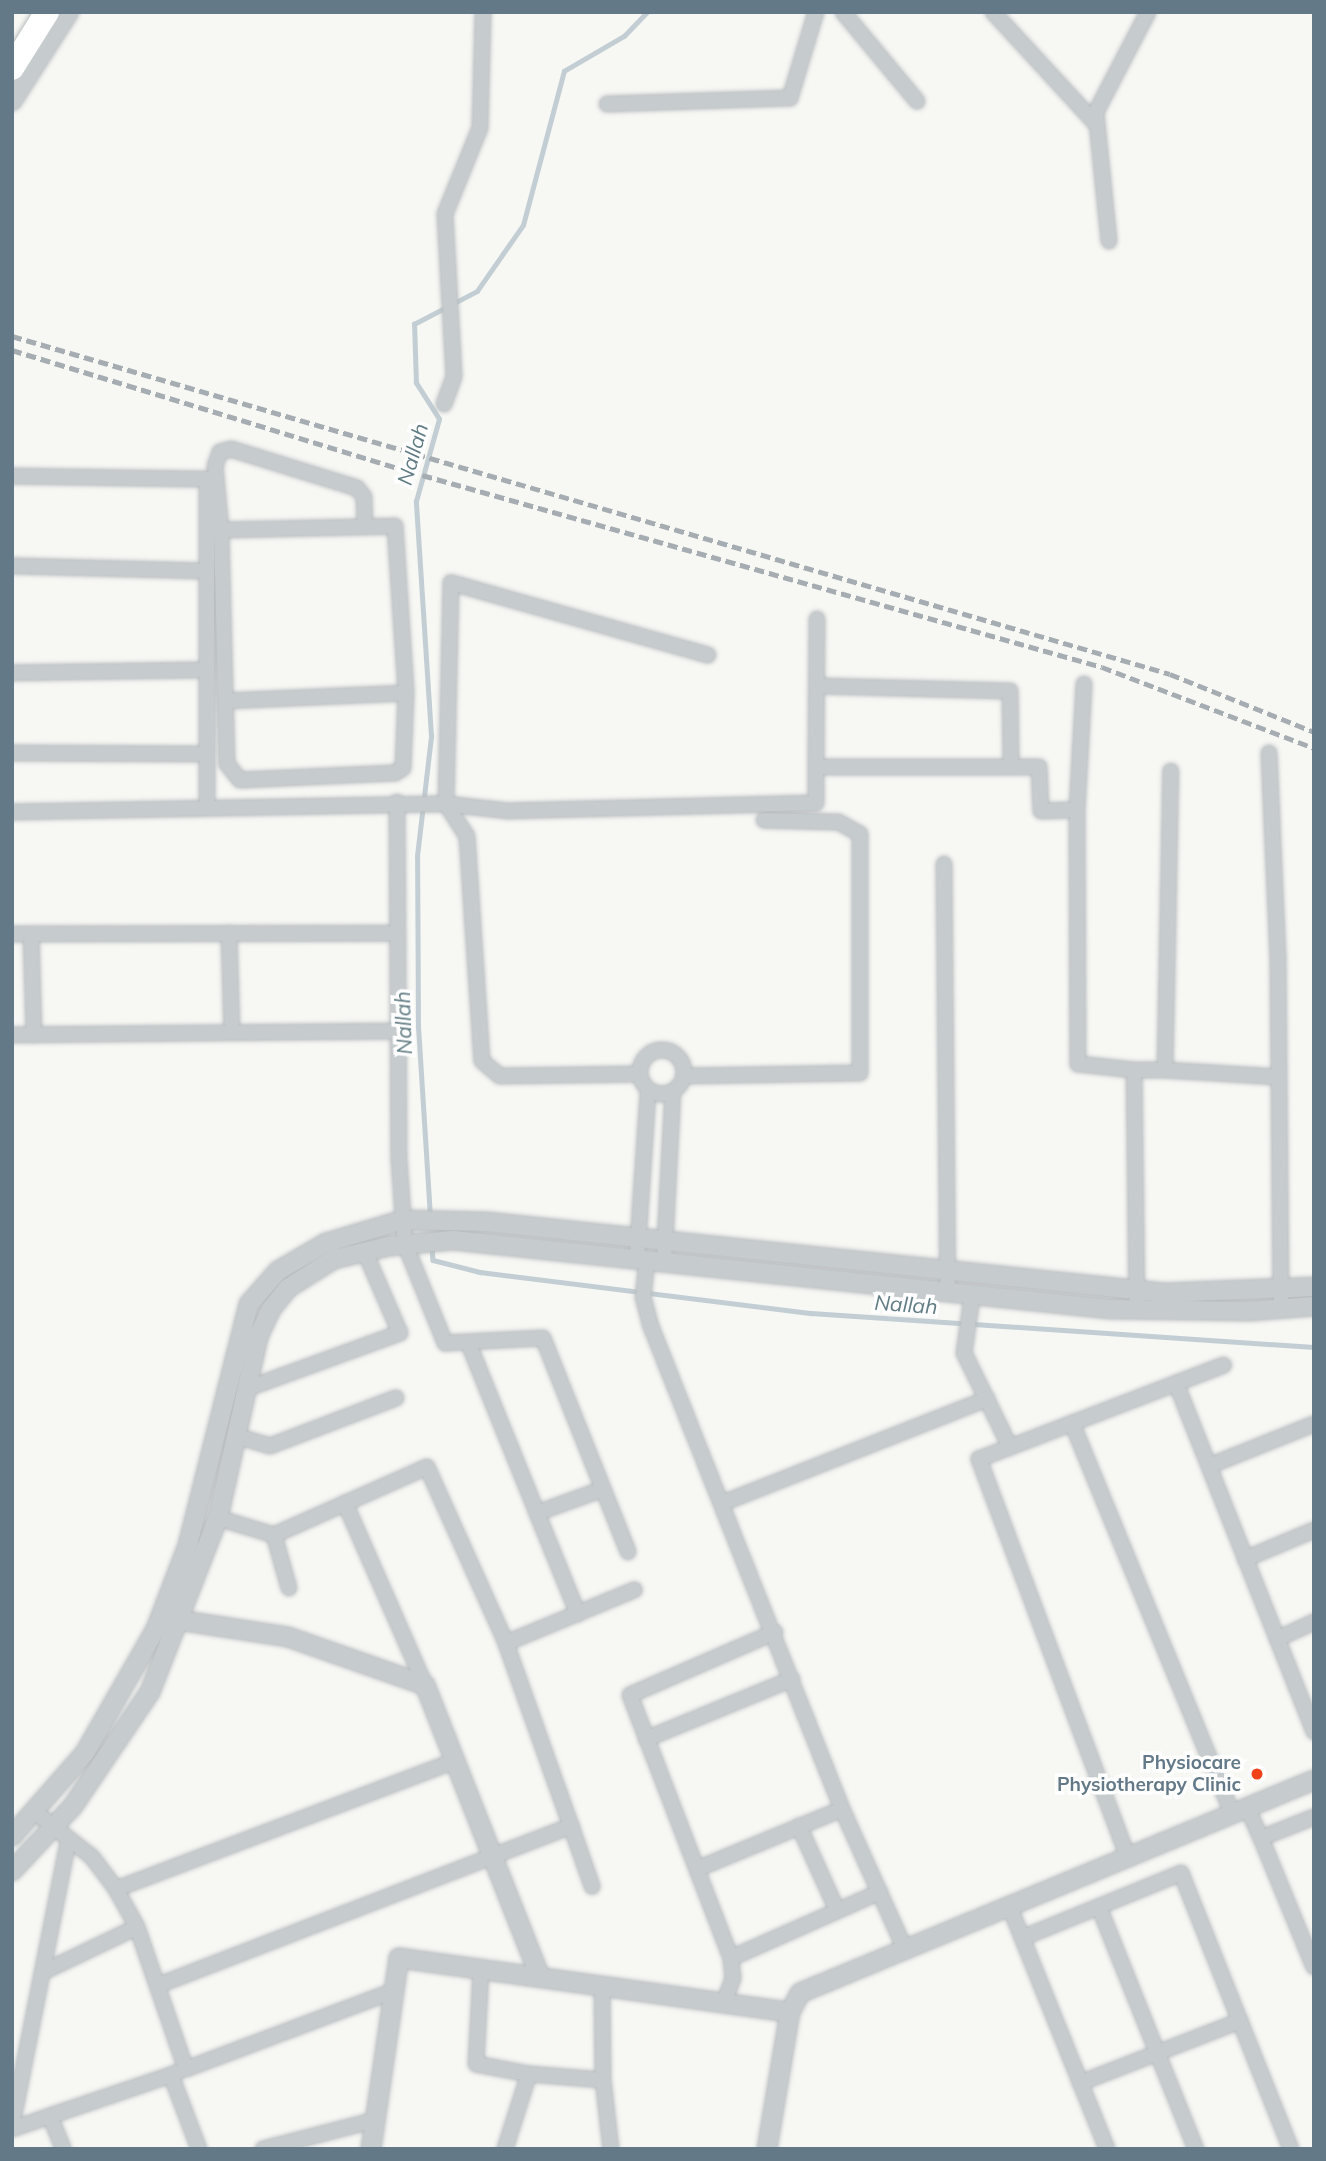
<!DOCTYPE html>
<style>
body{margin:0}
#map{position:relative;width:1326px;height:2161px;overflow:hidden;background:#f7f7f4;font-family:Mulish,sans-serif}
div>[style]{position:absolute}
.stream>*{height:4.5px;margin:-2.25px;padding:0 2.25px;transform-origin:2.25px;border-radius:2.25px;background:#c2ced3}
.roads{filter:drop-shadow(0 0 2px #b8bcbf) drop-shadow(0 0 2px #b8bcbf)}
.minor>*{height:14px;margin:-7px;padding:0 7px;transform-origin:7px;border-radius:7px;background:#c6cbce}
.minor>.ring{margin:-7px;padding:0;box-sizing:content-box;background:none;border:14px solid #c6cbce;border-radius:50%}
.tertiary>*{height:18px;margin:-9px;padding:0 9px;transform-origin:9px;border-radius:9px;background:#c6cbce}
.trunk>*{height:24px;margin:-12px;padding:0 12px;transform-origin:12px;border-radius:12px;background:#fff}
.rail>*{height:4.5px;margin-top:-2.25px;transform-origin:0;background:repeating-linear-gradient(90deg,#a6adb2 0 10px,transparent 0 15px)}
.dots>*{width:19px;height:19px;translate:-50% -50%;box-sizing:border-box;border:4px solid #fff;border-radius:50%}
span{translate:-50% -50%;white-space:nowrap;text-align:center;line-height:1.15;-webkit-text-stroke:7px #fff;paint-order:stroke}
.poi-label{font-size:19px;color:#637988;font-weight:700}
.right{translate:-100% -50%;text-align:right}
.water-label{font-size:21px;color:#5f7b83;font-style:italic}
.frame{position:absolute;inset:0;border:14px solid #637988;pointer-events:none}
</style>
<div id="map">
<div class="stream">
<div style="left:430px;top:1217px;width:189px;rotate:-93.6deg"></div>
<div style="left:418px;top:1028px;width:172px;rotate:-90.3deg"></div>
<div style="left:417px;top:856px;width:121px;rotate:-83.3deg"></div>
<div style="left:431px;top:736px;width:235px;rotate:-93.7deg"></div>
<div style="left:416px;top:501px;width:85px;rotate:-74.3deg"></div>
<div style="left:439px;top:419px;width:43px;rotate:-122.6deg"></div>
<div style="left:416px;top:383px;width:59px;rotate:-91.9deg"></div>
<div style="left:414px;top:324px;width:71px;rotate:-27.6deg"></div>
<div style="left:477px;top:291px;width:80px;rotate:-55.1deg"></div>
<div style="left:523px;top:225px;width:159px;rotate:-75.1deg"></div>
<div style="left:564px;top:71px;width:69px;rotate:-30.3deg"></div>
<div style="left:624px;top:36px;width:33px;rotate:-46deg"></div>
<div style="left:432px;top:1247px;width:13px;rotate:86deg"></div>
<div style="left:433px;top:1260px;width:49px;rotate:14.3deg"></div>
<div style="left:480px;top:1272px;width:334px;rotate:7.1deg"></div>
<div style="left:811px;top:1313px;width:504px;rotate:3.87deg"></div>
</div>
<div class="roads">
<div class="minor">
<div style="left:843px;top:12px;width:116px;rotate:50.3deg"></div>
<div style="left:993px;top:12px;width:154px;rotate:47.4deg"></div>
<div style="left:607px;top:104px;width:183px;rotate:-1.9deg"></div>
<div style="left:790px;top:98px;width:90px;rotate:-73.2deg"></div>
<div style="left:1109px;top:241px;width:130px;rotate:-95.8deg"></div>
<div style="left:1096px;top:112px;width:113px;rotate:-62.5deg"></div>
<div style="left:444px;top:404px;width:30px;rotate:-70deg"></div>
<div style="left:454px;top:376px;width:162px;rotate:-93.2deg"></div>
<div style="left:445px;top:214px;width:93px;rotate:-67.9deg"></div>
<div style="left:480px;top:128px;width:116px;rotate:-88.5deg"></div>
<div style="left:12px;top:476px;width:195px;rotate:0.9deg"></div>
<div style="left:207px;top:479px;width:327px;rotate:90deg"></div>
<div style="left:395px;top:526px;width:167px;rotate:86.2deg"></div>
<div style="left:406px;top:693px;width:75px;rotate:92.3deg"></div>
<div style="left:403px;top:768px;width:9px;rotate:148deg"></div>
<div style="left:395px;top:773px;width:155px;rotate:177.4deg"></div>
<div style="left:240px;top:780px;width:21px;rotate:-129deg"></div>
<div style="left:227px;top:764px;width:234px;rotate:-91.5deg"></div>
<div style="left:221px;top:530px;width:174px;rotate:-1.3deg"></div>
<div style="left:221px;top:530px;width:64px;rotate:-95.4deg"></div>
<div style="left:215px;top:466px;width:15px;rotate:-70deg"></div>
<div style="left:220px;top:452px;width:11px;rotate:-15deg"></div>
<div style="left:231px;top:449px;width:132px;rotate:17.2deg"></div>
<div style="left:357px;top:488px;width:11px;rotate:52deg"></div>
<div style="left:364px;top:497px;width:28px;rotate:88deg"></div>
<div style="left:12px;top:566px;width:195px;rotate:1.5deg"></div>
<div style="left:817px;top:619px;width:148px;rotate:90.4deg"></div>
<div style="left:816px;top:767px;width:223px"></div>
<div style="left:1039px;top:767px;width:44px;rotate:87.4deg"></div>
<div style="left:1041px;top:811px;width:36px;rotate:-2deg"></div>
<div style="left:708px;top:655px;width:267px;rotate:-164.3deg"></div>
<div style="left:451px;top:583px;width:221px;rotate:91.3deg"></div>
<div style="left:446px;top:804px;width:62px;rotate:6.4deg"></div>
<div style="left:508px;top:811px;width:308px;rotate:-1.5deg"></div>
<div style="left:816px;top:803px;width:36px;rotate:-90deg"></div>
<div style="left:12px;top:673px;width:195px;rotate:-0.9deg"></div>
<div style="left:1084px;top:684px;width:126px;rotate:93.2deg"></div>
<div style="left:1077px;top:810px;width:254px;rotate:89.8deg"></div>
<div style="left:1078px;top:1064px;width:56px;rotate:6.1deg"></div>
<div style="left:817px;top:686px;width:193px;rotate:1.5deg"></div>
<div style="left:1010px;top:691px;width:76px;rotate:89.2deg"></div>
<div style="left:226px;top:701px;width:180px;rotate:-2.5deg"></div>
<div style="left:12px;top:753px;width:193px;rotate:0.3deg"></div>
<div style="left:1269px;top:753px;width:210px;rotate:87.5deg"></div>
<div style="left:1278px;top:963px;width:347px;rotate:89.5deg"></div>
<div style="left:397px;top:802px;width:357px;rotate:89.7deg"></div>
<div style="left:399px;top:1159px;width:85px;rotate:86deg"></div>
<div style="left:405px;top:1244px;width:107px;rotate:68deg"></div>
<div style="left:445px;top:1343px;width:98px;rotate:-2.9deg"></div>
<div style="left:543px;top:1338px;width:230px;rotate:68.3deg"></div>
<div style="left:12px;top:812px;width:434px;rotate:-1.1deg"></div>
<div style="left:446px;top:804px;width:38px;rotate:57deg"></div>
<div style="left:467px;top:836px;width:225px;rotate:86.2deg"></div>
<div style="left:482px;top:1061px;width:23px;rotate:40deg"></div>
<div style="left:500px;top:1076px;width:139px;rotate:-0.8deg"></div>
<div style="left:944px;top:864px;width:430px;rotate:89.5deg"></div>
<div style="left:229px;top:933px;width:99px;rotate:88.3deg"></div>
<div style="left:12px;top:934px;width:384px;rotate:-0.1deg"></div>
<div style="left:31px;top:934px;width:101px;rotate:88.3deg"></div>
<div style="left:12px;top:1035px;width:385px;rotate:-0.6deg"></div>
<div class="ring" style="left:640px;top:1050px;width:30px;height:30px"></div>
<div style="left:1165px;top:1070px;width:114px;rotate:3.5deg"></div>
<div style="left:684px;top:1076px;width:176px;rotate:-1deg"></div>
<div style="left:860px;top:1073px;width:239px;rotate:-90deg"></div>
<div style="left:860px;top:834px;width:25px;rotate:-151deg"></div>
<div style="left:838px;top:822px;width:74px;rotate:-178.5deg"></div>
<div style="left:637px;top:1258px;width:167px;rotate:-86.2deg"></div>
<div style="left:647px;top:1260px;width:37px;rotate:96deg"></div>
<div style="left:643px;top:1297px;width:28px;rotate:75deg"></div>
<div style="left:650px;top:1324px;width:522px;rotate:68.4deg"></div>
<div style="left:842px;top:1809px;width:154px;rotate:65.8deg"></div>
<div style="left:664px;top:1261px;width:170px;rotate:-87deg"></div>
<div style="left:972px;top:1297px;width:57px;rotate:98.1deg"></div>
<div style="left:964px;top:1353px;width:105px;rotate:63.9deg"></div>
<div style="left:1137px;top:1310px;width:240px;rotate:-90.7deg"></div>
<div style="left:1134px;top:1070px;width:31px"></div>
<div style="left:1165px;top:1070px;width:299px;rotate:-88.9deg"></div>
<div style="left:468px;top:1342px;width:184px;rotate:68deg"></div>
<div style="left:537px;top:1513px;width:70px;rotate:-20deg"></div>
<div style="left:1176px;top:1383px;width:375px;rotate:68.4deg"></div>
<div style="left:246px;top:1389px;width:164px;rotate:-20deg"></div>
<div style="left:400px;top:1333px;width:88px;rotate:-113.4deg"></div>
<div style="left:1072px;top:1423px;width:422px;rotate:67.7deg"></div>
<div style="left:236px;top:1436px;width:35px;rotate:16deg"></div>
<div style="left:270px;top:1446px;width:135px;rotate:-20.9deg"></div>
<div style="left:1209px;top:1466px;width:113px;rotate:-21.8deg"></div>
<div style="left:345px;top:1503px;width:199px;rotate:66.3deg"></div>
<div style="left:723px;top:1503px;width:284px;rotate:-21.5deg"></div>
<div style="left:537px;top:1513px;width:109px;rotate:67.9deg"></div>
<div style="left:218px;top:1518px;width:59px;rotate:16.9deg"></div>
<div style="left:274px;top:1535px;width:167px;rotate:-24deg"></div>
<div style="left:427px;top:1467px;width:193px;rotate:65.8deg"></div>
<div style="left:506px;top:1643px;width:139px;rotate:-22.5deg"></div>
<div style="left:274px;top:1535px;width:55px;rotate:74.2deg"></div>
<div style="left:1245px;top:1559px;width:75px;rotate:-22.8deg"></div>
<div style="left:775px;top:1632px;width:158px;rotate:156.5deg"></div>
<div style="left:630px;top:1695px;width:282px;rotate:69deg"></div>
<div style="left:731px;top:1958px;width:163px;rotate:-23.9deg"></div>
<div style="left:1277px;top:1639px;width:41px;rotate:-24.7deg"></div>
<div style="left:646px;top:1739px;width:158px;rotate:-22.3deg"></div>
<div style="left:1247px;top:1807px;width:34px;rotate:66deg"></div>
<div style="left:35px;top:1812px;width:73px;rotate:38.3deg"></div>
<div style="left:92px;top:1857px;width:40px;rotate:53deg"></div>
<div style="left:116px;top:1889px;width:43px;rotate:61.1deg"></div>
<div style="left:137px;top:1927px;width:150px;rotate:71deg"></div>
<div style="left:186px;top:2069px;width:222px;rotate:-20.6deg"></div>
<div style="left:1314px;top:1817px;width:57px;rotate:158.4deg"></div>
<div style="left:1261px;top:1838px;width:139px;rotate:67.7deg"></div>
<div style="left:571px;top:1826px;width:64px;rotate:70.7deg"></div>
<div style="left:799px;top:1826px;width:92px;rotate:65.7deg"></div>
<div style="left:1127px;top:1855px;width:423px;rotate:-110.5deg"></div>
<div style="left:979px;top:1459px;width:262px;rotate:-21deg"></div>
<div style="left:697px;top:1869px;width:157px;rotate:-22.5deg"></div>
<div style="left:116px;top:1889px;width:361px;rotate:-20.7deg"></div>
<div style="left:1009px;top:1905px;width:263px;rotate:68.1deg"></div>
<div style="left:1099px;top:1907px;width:261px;rotate:68.2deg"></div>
<div style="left:1022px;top:1938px;width:172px;rotate:-22.2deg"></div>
<div style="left:1181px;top:1873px;width:297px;rotate:68.3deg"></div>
<div style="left:481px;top:1969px;width:95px;rotate:93deg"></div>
<div style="left:476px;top:2064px;width:54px;rotate:10.7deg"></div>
<div style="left:43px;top:1972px;width:104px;rotate:-25.6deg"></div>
<div style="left:159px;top:1985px;width:442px;rotate:-21.1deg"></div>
<div style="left:571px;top:1826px;width:194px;rotate:-109.6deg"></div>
<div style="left:602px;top:1986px;width:94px;rotate:89.4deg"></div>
<div style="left:724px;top:2003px;width:27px;rotate:-70deg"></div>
<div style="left:733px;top:1978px;width:20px;rotate:-96deg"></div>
<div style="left:178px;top:2072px;width:8px;rotate:157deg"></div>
<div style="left:171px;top:2075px;width:79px;rotate:69.3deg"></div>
<div style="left:1080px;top:2083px;width:172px;rotate:-21.2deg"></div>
<div style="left:50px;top:2116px;width:128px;rotate:-18.7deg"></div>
<div style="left:12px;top:2125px;width:288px;rotate:-78.8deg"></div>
<div style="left:12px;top:2129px;width:40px;rotate:-18.9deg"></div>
<div style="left:50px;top:2116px;width:35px;rotate:68deg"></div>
<div style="left:263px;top:2149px;width:116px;rotate:-14.5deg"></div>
<div style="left:505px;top:2149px;width:79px;rotate:-72.3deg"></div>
<div style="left:529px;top:2074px;width:74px;rotate:4.6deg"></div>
<div style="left:603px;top:2080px;width:69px;rotate:83.4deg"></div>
</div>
<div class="tertiary">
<div style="left:12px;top:101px;width:106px;rotate:-57.4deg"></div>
<div style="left:171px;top:1619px;width:118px;rotate:8.7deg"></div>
<div style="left:288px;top:1637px;width:145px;rotate:19.3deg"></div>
<div style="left:425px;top:1685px;width:314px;rotate:68.5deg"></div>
<div style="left:12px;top:1836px;width:111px;rotate:-48.7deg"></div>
<div style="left:85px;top:1753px;width:143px;rotate:-60.2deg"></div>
<div style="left:156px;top:1629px;width:90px;rotate:-69.1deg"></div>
<div style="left:188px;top:1545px;width:249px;rotate:-75.8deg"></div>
<div style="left:249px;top:1304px;width:44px;rotate:-48.7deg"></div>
<div style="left:278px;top:1271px;width:56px;rotate:-30.3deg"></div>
<div style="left:326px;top:1243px;width:80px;rotate:-16.6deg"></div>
<div style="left:403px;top:1220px;width:84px;rotate:1.4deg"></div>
<div style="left:487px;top:1222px;width:681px;rotate:5.99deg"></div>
<div style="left:1164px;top:1293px;width:150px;rotate:-2.3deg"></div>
<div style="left:12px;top:1871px;width:89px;rotate:-46.8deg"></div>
<div style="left:73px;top:1806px;width:138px;rotate:-56deg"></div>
<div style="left:150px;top:1692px;width:187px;rotate:-68.7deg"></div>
<div style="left:218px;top:1518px;width:185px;rotate:-77.5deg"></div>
<div style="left:258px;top:1337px;width:31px;rotate:-65deg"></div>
<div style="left:271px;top:1309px;width:27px;rotate:-51deg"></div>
<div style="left:288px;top:1288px;width:54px;rotate:-32.2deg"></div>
<div style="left:334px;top:1259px;width:57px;rotate:-13.1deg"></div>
<div style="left:390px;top:1246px;width:63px;rotate:-5.4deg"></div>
<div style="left:453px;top:1240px;width:661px;rotate:6deg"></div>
<div style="left:1110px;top:1309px;width:139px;rotate:0.8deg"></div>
<div style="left:1249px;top:1311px;width:65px;rotate:-4.4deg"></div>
<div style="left:371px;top:2149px;width:193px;rotate:-81.7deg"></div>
<div style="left:399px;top:1958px;width:395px;rotate:7.9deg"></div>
<div style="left:767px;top:2149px;width:139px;rotate:-80.5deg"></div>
<div style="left:790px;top:2012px;width:21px;rotate:-62deg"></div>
<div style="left:800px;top:1993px;width:556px;rotate:-22.51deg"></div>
</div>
<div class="trunk">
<div style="left:12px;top:68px;width:66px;rotate:-58deg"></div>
</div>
</div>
<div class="rail">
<div style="left:12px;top:336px;width:1206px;rotate:16.27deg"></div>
<div style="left:1170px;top:674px;width:155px;rotate:21.9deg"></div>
<div style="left:12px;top:350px;width:414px;rotate:17deg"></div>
<div style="left:408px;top:471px;width:721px;rotate:15.77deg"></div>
<div style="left:1102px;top:667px;width:227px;rotate:20.9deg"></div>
</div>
<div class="dots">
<div style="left:1257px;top:1774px;background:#f24219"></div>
</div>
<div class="poi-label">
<span class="right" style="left:1241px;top:1774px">Physiocare<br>Physiotherapy Clinic</span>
</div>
<div class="water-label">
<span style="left:412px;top:454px;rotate:-74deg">Nallah</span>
<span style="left:403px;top:1023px;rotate:-92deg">Nallah</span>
<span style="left:906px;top:1304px;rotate:4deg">Nallah</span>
</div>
<div class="frame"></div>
</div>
